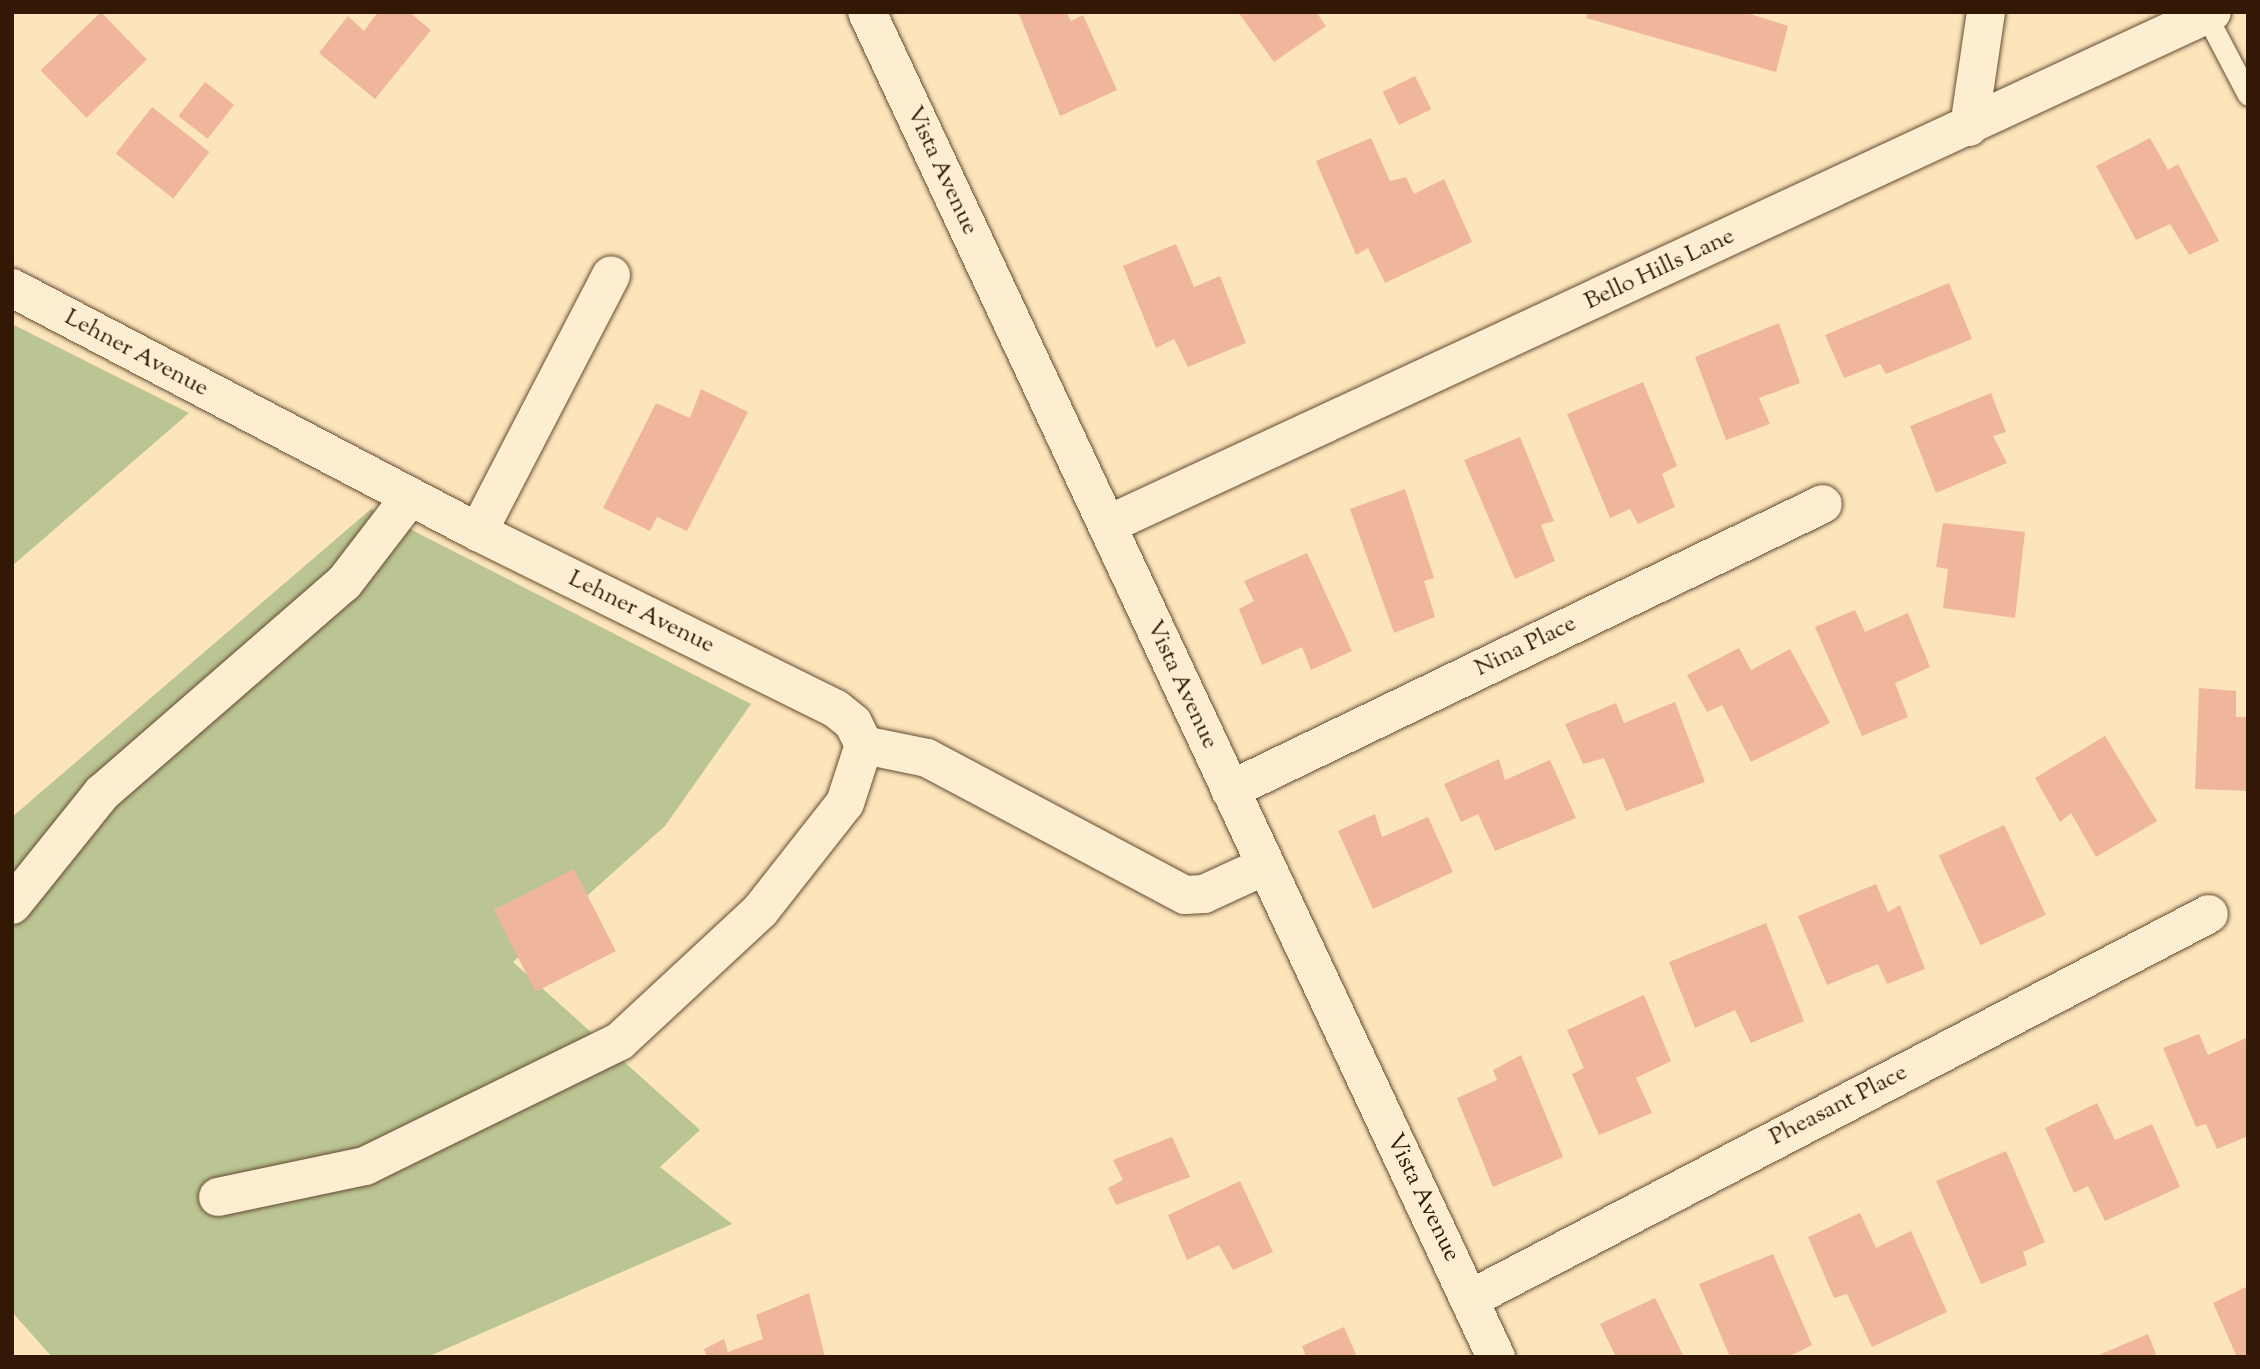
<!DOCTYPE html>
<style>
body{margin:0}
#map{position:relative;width:2260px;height:1369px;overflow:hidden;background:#fce5ba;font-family:"Sorts Mill Goudy",serif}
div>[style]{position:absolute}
.green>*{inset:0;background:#bbc593}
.building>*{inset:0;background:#f0b69c;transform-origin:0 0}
.roads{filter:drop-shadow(0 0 2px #654b32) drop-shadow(0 0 2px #654b32)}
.lane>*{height:21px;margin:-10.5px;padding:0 10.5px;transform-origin:10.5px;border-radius:10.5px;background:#fdeed2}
.street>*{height:38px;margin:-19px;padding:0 19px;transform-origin:19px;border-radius:19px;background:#fdeed2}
.secondary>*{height:38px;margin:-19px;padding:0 19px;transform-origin:19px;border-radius:19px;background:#fdeed2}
span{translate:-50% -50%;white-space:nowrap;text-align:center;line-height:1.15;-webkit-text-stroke:5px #fdeed2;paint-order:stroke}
.street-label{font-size:24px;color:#331805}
.frame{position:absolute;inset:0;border:14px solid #331805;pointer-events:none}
</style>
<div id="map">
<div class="green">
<div style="clip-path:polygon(12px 324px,189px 413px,12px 566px)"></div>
<div style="clip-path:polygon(371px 509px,751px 704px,665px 826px,513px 962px,700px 1130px,660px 1167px,732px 1224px,427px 1357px,52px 1357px,12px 1312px,12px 817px)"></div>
</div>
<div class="building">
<div style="left:101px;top:12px;width:66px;height:84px;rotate:46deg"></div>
<div style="clip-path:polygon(378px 12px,409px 12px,431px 30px,375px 99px,319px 53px,348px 16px,364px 31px)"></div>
<div style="clip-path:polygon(1018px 12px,1066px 12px,1071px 21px,1083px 15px,1117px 90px,1060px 116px)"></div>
<div style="clip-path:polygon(1238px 12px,1316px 12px,1326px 26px,1274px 62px)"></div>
<div style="clip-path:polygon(1588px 12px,1744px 12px,1788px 26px,1776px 72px,1586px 18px)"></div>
<div style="left:1415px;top:76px;width:37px;height:36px;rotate:64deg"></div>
<div style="left:205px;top:82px;width:37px;height:43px;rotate:38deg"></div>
<div style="left:152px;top:107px;width:73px;height:59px;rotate:38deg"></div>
<div style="clip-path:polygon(1371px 138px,1390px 181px,1406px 177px,1414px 194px,1444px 179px,1472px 242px,1385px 283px,1368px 248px,1356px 255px,1316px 161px)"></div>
<div style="clip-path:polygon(2150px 138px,2168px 170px,2178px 164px,2219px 241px,2189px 255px,2170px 224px,2136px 240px,2096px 166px)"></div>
<div style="clip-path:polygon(1176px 244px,1194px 287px,1220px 276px,1246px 343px,1188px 367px,1174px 339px,1156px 348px,1123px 266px)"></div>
<div style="clip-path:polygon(1949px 283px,1972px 339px,1886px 374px,1880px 364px,1844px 378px,1825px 335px)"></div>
<div style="clip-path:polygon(1779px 323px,1800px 383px,1759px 398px,1770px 424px,1726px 440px,1695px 357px)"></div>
<div style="clip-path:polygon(1643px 382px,1677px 466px,1662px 474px,1675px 507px,1638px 524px,1630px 509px,1610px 518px,1567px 414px)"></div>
<div style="clip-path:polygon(701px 389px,748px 412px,687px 531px,657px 517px,650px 531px,603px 508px,656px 403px,690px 418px)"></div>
<div style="clip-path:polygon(1991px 393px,2006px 432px,1993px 436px,2007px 463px,1936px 493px,1910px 426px)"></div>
<div style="clip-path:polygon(1520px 437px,1554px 521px,1541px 525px,1555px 561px,1515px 579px,1464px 460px)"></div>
<div style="clip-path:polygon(1405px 489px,1434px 578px,1424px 581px,1435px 617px,1394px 633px,1350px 509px)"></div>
<div style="clip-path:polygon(1943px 523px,2025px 532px,2015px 618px,1943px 608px,1948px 569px,1936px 567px)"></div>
<div style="clip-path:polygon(1307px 553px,1352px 651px,1311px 670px,1302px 647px,1262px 665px,1239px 609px,1254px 601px,1244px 581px)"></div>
<div style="clip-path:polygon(1855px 610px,1865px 632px,1908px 613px,1930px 667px,1895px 683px,1908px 717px,1862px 736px,1815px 627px)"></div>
<div style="clip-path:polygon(1739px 648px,1751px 670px,1790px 649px,1830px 723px,1751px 762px,1722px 705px,1707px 712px,1687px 675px)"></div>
<div style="clip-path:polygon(2199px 688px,2236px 691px,2236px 717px,2248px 717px,2248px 791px,2195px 789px)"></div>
<div style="clip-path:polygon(1675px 702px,1705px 782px,1626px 811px,1604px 758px,1583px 764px,1565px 724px,1616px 703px,1624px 723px)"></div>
<div style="clip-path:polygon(2105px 736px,2157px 821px,2096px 857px,2071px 813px,2060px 822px,2035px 778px)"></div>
<div style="clip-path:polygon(1499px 759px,1505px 780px,1550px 760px,1576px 818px,1495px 851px,1478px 814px,1461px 822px,1444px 784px)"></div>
<div style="clip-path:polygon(1375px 814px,1382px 837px,1428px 817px,1453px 872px,1373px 909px,1338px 831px)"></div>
<div style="left:2004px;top:825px;width:99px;height:72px;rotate:65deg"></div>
<div style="left:574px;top:869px;width:92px;height:90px;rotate:63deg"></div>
<div style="clip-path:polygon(1876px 884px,1888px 912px,1900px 905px,1925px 969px,1887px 984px,1878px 964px,1827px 985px,1798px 916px)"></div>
<div style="clip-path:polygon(1766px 923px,1804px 1021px,1751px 1043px,1735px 1010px,1695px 1028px,1669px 962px)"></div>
<div style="clip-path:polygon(1644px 995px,1671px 1061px,1636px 1078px,1652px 1113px,1599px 1135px,1572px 1074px,1584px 1068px,1567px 1030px)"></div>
<div style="clip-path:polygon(2199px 1034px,2208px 1055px,2248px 1037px,2248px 1136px,2217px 1149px,2206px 1124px,2196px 1127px,2163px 1048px)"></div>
<div style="clip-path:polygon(1521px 1055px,1563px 1157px,1493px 1187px,1457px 1098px,1497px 1080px,1493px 1070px)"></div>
<div style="clip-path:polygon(2097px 1103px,2115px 1140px,2152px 1124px,2180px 1187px,2105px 1221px,2088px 1186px,2074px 1193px,2045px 1128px)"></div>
<div style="clip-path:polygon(1172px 1137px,1190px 1177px,1116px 1205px,1108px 1188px,1123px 1180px,1113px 1160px)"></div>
<div style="clip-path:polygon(2006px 1151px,2045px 1242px,2023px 1252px,2027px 1265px,1981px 1284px,1936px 1181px)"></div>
<div style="clip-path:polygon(1240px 1181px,1273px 1252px,1233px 1270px,1219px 1245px,1187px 1260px,1168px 1215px)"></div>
<div style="clip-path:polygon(1860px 1213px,1876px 1248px,1911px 1231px,1947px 1312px,1872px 1347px,1847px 1294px,1834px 1298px,1808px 1237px)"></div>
<div style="clip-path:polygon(1773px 1254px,1812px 1345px,1788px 1357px,1730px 1357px,1699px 1284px)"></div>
<div style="clip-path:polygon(2248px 1286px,2248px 1357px,2237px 1357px,2213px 1303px)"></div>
<div style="clip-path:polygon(809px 1293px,825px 1357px,707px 1357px,704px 1349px,724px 1339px,728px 1352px,763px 1339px,756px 1315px)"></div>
<div style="clip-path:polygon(1655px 1298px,1684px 1357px,1616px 1357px,1600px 1324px)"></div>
<div style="clip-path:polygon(1344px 1327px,1357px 1357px,1306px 1357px,1302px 1346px)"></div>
<div style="clip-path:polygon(2148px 1334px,2157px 1357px,2094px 1357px)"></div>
</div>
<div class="roads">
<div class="lane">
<div style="left:2206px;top:15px;width:90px;rotate:62.3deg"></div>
</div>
<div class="street">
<div style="left:1969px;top:127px;width:116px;rotate:-81.6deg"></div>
<div style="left:12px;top:288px;width:526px;rotate:27.64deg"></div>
<div style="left:478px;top:532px;width:399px;rotate:26.3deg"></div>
<div style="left:836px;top:709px;width:22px;rotate:39deg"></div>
<div style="left:853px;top:723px;width:25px;rotate:63deg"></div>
<div style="left:1107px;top:525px;width:1218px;rotate:-24.9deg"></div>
<div style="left:478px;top:532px;width:289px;rotate:-62.6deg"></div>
<div style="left:864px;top:745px;width:64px;rotate:11.7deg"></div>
<div style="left:927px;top:758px;width:292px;rotate:28deg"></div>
<div style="left:1185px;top:895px;width:19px;rotate:-3deg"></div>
<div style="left:1204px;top:894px;width:67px;rotate:-24.7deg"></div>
<div style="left:1230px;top:790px;width:658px;rotate:-25.75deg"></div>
<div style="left:12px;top:905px;width:144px;rotate:-51.2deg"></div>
<div style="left:102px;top:793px;width:320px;rotate:-41deg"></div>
<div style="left:344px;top:583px;width:108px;rotate:-52.5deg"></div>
<div style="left:218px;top:1197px;width:150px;rotate:-11.9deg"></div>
<div style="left:365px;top:1166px;width:284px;rotate:-26.1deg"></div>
<div style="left:620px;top:1041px;width:191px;rotate:-42.9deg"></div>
<div style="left:760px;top:911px;width:137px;rotate:-51.8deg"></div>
<div style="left:845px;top:803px;width:61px;rotate:-71.9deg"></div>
<div style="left:1470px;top:1299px;width:833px;rotate:-27.52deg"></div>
</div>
<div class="secondary">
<div style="left:867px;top:12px;width:1485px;rotate:64.94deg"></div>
</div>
</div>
<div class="street-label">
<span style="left:941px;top:171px;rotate:65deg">Vista Avenue</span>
<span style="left:1660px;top:270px;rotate:-25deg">Bello Hills Lane</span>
<span style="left:136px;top:354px;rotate:28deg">Lehner Avenue</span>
<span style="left:641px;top:613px;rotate:26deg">Lehner Avenue</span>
<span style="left:1526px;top:647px;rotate:-26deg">Nina Place</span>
<span style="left:1181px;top:685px;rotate:65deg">Vista Avenue</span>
<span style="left:1839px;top:1106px;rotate:-27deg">Pheasant Place</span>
<span style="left:1422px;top:1198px;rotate:64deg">Vista Avenue</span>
</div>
<div class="frame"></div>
</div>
